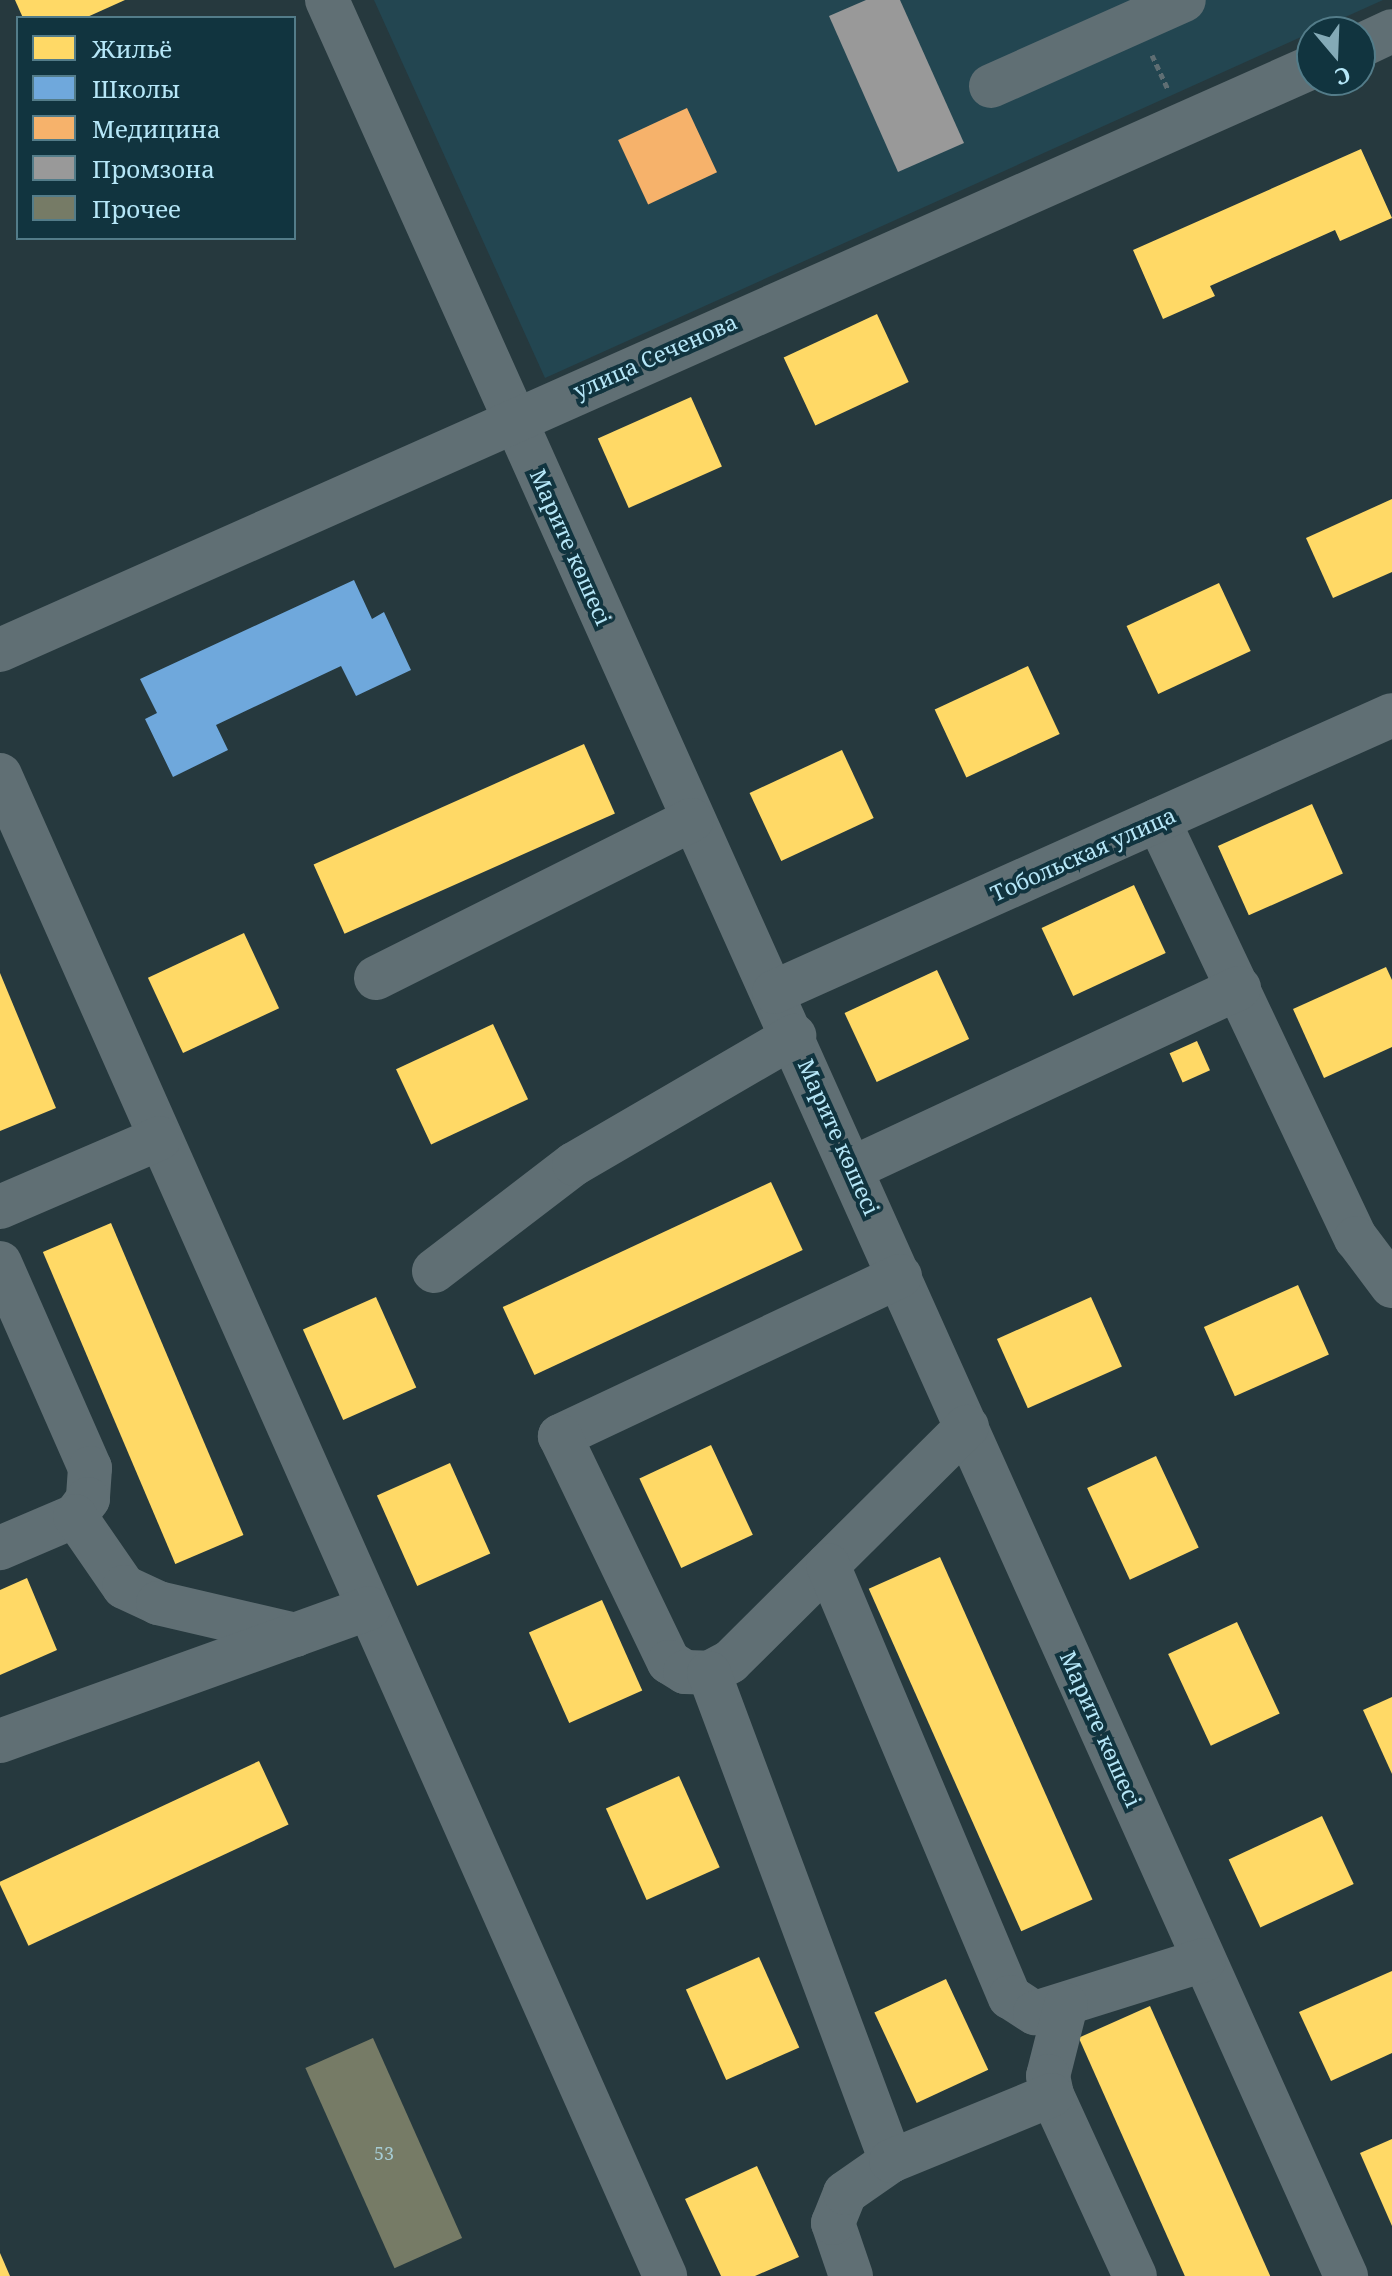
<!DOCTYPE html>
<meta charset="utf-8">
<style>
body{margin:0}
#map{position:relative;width:1392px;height:2276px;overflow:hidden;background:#26393e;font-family:"Noto Serif",serif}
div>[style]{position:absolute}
.built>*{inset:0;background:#234651}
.homes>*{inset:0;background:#ffd966;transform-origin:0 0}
.schools>*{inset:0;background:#6fa8dc}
.health>*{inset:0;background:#f6b26b;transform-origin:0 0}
.industry>*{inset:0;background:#999}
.building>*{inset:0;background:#767b66;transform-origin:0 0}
.path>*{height:5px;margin-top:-2.5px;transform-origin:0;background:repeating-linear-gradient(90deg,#5f6e73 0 6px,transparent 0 10px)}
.minor>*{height:44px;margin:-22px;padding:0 22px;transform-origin:22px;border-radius:22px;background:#606f74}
span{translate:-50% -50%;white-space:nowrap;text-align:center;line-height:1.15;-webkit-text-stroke:8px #11343f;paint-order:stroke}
.number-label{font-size:18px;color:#a6ccd4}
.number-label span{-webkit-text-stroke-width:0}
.street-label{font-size:22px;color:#b6e7f8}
.legend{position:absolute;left:16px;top:16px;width:280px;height:224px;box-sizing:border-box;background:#11343f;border:2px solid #537c89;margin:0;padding:10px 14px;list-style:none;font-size:24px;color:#b6e7f8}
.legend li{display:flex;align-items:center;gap:16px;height:40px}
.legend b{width:40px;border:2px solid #537c89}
.north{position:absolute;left:1296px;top:16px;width:80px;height:80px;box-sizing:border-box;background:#11343f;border:2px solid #537c89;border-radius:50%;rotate:161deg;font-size:22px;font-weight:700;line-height:32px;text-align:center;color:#b6e7f8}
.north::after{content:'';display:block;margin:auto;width:28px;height:36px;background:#84aab7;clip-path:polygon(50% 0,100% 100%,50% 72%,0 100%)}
</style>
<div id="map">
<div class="built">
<div style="clip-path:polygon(374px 0,1383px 0,545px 378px)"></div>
</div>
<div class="homes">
<div style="clip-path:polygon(15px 0,125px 0,85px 18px,23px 18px)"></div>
<div style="clip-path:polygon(1361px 149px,1392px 218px,1340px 241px,1335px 230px,1210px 286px,1215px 296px,1163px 319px,1133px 250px)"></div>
<div style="left:877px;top:314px;width:75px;height:103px;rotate:65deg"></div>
<div style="left:691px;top:397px;width:76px;height:102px;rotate:66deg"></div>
<div style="clip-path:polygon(1392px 499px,1392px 572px,1333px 598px,1306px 538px)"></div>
<div style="left:1219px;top:583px;width:75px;height:102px;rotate:65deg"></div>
<div style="left:1028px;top:666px;width:75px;height:103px;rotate:65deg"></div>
<div style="left:584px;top:744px;width:76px;height:296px;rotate:66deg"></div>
<div style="left:842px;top:750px;width:75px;height:102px;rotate:65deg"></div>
<div style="left:1312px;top:804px;width:76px;height:103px;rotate:66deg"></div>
<div style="left:1134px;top:885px;width:75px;height:102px;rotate:65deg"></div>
<div style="left:244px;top:933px;width:83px;height:106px;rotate:65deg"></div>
<div style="clip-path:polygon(1386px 967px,1392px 980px,1392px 1047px,1324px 1078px,1293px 1009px)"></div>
<div style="left:937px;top:970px;width:76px;height:102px;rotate:65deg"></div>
<div style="clip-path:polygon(0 973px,56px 1108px,0 1131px)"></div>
<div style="left:493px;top:1024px;width:83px;height:107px;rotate:65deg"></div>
<div style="left:1197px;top:1041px;width:32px;height:30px;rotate:66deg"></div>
<div style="left:771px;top:1182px;width:75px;height:296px;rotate:65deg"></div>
<div style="left:111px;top:1223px;width:339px;height:74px;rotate:67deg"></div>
<div style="left:1298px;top:1285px;width:76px;height:103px;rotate:66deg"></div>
<div style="left:376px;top:1297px;width:99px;height:80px;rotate:66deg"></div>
<div style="left:1091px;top:1297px;width:76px;height:103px;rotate:66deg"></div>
<div style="left:711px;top:1445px;width:99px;height:79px;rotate:65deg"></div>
<div style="left:1156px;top:1456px;width:101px;height:76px;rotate:65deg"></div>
<div style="left:450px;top:1463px;width:99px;height:80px;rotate:66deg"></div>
<div style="left:940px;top:1557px;width:375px;height:78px;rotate:66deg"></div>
<div style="clip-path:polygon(27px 1578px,57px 1650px,0 1675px,0 1590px)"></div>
<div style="left:602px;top:1600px;width:99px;height:80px;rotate:66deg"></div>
<div style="left:1237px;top:1622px;width:101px;height:76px;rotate:65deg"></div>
<div style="clip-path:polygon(1392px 1697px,1392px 1774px,1363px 1710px)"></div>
<div style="left:259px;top:1761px;width:70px;height:287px;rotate:65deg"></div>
<div style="left:679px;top:1776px;width:100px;height:80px;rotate:66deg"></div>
<div style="left:1322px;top:1816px;width:75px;height:103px;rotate:65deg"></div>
<div style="left:759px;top:1957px;width:99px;height:80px;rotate:66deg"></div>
<div style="clip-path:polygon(1392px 1971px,1392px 2053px,1331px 2081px,1299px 2012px)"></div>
<div style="left:946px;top:1979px;width:100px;height:79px;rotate:65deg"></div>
<div style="left:1150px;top:2006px;width:296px;height:78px;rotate:66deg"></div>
<div style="clip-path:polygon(1392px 2139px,1392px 2226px,1360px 2153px)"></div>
<div style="clip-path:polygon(757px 2166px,799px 2257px,755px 2276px,721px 2276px,685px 2199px)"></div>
<div style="clip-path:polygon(0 2253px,10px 2276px,0 2276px)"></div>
</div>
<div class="schools">
<div style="clip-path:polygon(354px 580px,372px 619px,384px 612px,411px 670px,356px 696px,341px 666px,216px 725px,228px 750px,173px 777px,145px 719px,157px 713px,140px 679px)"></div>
</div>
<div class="health">
<div style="left:687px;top:108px;width:71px;height:76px;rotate:65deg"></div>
</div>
<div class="industry">
<div style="clip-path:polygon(866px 0,900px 0,964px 143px,898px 172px,829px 16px)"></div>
</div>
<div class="building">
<div style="left:373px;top:2038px;width:219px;height:74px;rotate:66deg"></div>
</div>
<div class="path">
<div style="left:1152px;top:55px;width:38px;rotate:65deg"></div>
</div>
<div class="minor">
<div style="left:327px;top:0;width:2494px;rotate:65.88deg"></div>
<div style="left:1360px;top:46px;width:35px;rotate:-25deg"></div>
<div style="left:991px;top:86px;width:211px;rotate:-24deg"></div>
<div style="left:0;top:650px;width:1436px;rotate:-23.96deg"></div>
<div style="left:0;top:775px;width:1642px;rotate:66.1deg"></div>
<div style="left:1158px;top:820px;width:463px;rotate:64.7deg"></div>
<div style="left:1356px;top:1238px;width:60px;rotate:53.1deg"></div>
<div style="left:376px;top:978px;width:353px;rotate:-26.6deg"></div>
<div style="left:774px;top:992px;width:677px;rotate:-24.14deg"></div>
<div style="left:853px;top:1168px;width:426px;rotate:-25deg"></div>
<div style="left:0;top:1207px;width:174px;rotate:-23.3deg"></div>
<div style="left:0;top:1263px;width:224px;rotate:66.3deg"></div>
<div style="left:90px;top:1468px;width:31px;rotate:94deg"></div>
<div style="left:88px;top:1499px;width:21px;rotate:127deg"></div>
<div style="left:75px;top:1516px;width:82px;rotate:156.9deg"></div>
<div style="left:434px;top:1271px;width:176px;rotate:-37.4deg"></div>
<div style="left:574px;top:1164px;width:255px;rotate:-30.2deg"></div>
<div style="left:900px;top:1276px;width:376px;rotate:154.8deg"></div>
<div style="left:560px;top:1436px;width:251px;rotate:64.3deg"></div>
<div style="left:669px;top:1662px;width:19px;rotate:32deg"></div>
<div style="left:685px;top:1672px;width:24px;rotate:2deg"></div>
<div style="left:709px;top:1673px;width:24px;rotate:-28deg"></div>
<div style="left:730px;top:1662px;width:334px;rotate:-44.8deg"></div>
<div style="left:75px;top:1516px;width:86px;rotate:55.4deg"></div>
<div style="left:124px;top:1587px;width:38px;rotate:25deg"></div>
<div style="left:158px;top:1603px;width:141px;rotate:13.1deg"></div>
<div style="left:828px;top:1565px;width:469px;rotate:67.2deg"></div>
<div style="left:1010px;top:1997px;width:30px;rotate:33deg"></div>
<div style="left:1035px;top:2013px;width:177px;rotate:-17.4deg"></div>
<div style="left:709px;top:1673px;width:521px;rotate:69.55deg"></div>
<div style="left:0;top:1741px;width:392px;rotate:-19.8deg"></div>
<div style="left:1066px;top:2005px;width:73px;rotate:104.2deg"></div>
<div style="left:1048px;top:2076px;width:19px;rotate:78deg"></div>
<div style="left:1052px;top:2095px;width:199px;rotate:65.4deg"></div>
<div style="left:851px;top:2276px;width:56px;rotate:-108.8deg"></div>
<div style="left:833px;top:2223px;width:32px;rotate:-68deg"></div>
<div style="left:845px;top:2193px;width:56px;rotate:-34.8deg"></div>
<div style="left:891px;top:2161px;width:174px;rotate:-22.3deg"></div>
</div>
<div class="number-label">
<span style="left:384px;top:2153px">53</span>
</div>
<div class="street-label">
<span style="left:655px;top:356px;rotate:-24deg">улица Сеченова</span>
<span style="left:571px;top:547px;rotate:66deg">Марите көшесі</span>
<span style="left:1083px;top:854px;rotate:-24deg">Тобольская улица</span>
<span style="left:839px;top:1137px;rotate:66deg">Марите көшесі</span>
<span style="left:1101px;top:1729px;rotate:66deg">Марите көшесі</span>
</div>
<ul class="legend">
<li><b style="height:22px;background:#ffd966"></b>Жильё</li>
<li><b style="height:22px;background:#6fa8dc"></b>Школы</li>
<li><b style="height:22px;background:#f6b26b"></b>Медицина</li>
<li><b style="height:22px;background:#999"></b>Промзона</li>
<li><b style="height:22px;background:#767b66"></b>Прочее</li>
</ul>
<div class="north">С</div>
</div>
